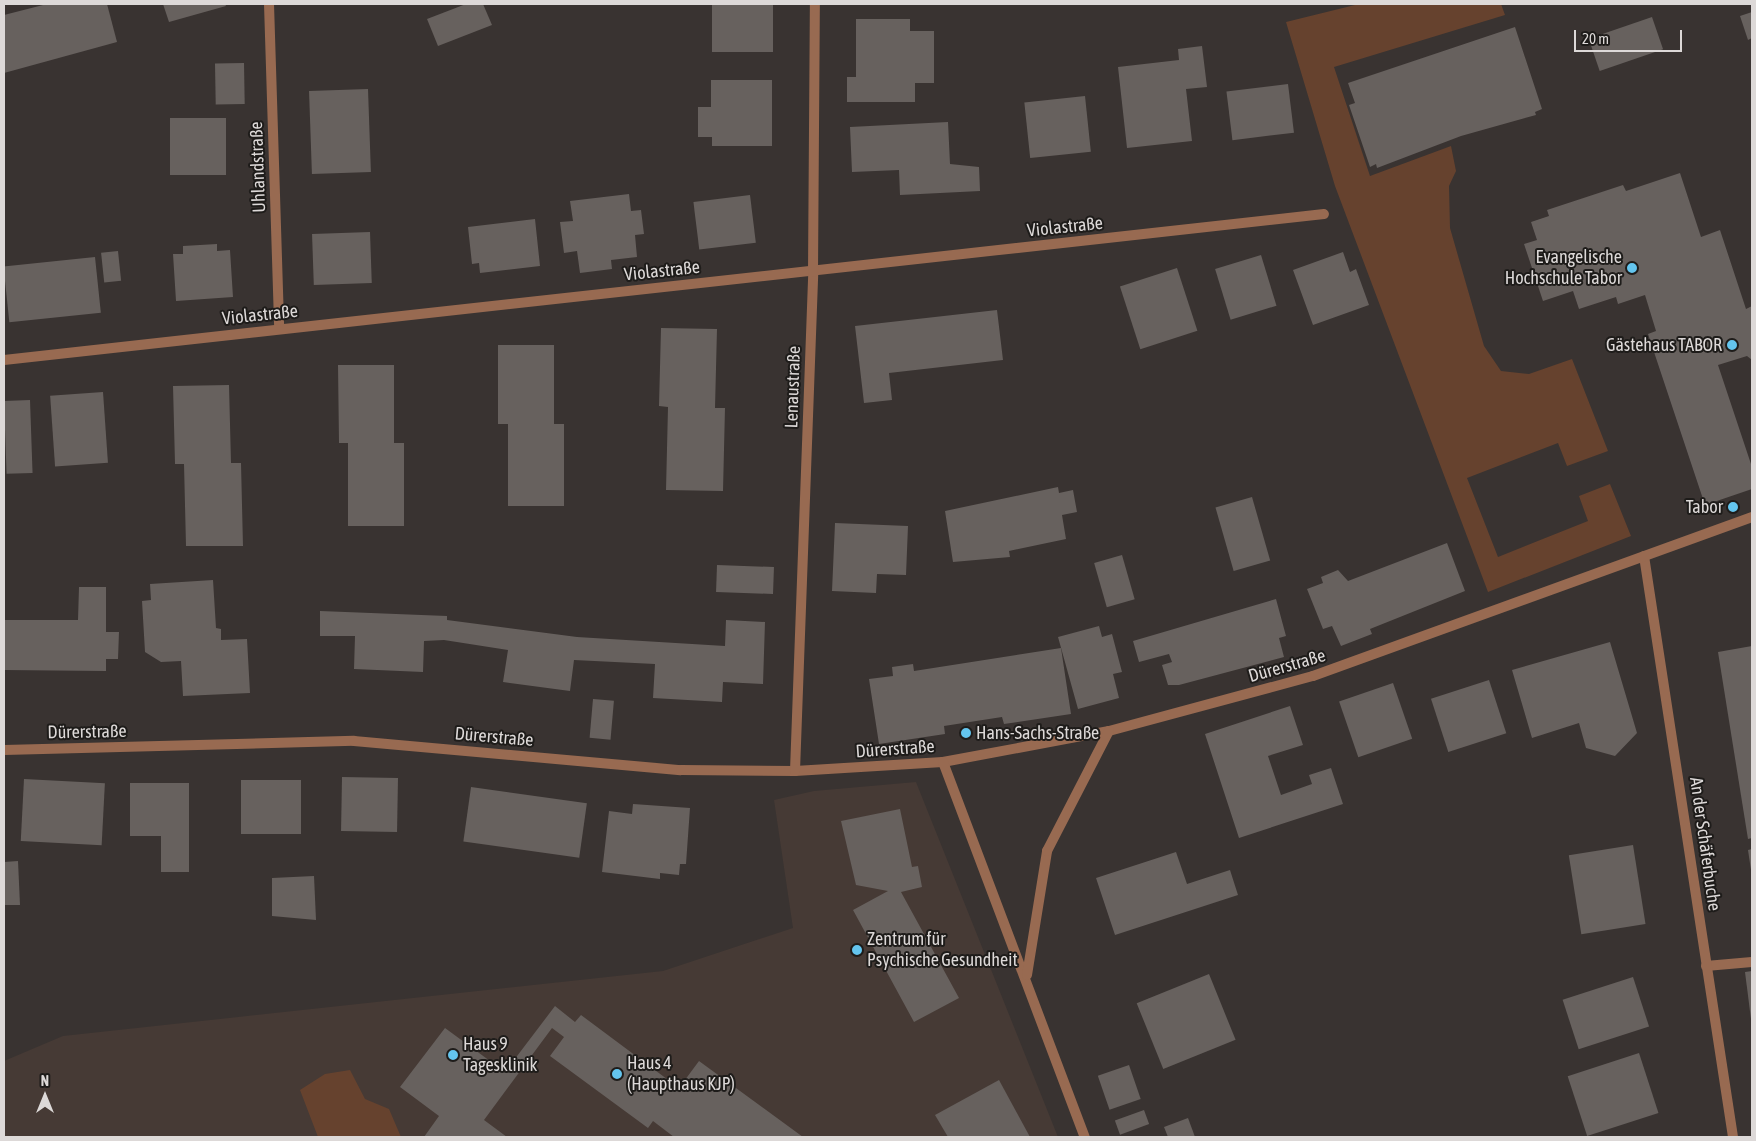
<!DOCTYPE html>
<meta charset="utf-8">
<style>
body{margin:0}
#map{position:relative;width:1756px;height:1141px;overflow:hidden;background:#393331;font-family:"Asap Condensed",sans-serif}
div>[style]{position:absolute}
.built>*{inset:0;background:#463a35}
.green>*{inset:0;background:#66422e}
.building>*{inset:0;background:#67615e;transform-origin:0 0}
.service>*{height:10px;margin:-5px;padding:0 5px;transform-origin:5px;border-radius:5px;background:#986a51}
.minor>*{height:10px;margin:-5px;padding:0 5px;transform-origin:5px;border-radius:5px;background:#986a51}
.dots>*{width:14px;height:14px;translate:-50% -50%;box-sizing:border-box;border:2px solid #1e1c1a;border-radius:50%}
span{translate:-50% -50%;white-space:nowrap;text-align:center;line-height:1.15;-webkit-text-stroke:4px #1e1c1a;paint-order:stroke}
.street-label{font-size:18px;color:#ddd9d8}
.poi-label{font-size:18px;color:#ddd9d8}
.right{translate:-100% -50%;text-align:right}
.left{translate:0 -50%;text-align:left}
.frame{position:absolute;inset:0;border:5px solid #ddd9d8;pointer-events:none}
.north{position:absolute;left:20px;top:1071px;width:50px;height:50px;-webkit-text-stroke:4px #1e1c1a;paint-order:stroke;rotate:0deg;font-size:14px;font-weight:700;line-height:20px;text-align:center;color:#ddd9d8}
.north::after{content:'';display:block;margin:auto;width:18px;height:22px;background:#ddd9d8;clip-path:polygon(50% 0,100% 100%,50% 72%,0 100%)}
.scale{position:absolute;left:1574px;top:30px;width:108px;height:22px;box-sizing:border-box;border:2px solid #ddd9d8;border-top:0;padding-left:6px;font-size:15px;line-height:18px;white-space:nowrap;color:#ddd9d8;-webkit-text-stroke:4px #1e1c1a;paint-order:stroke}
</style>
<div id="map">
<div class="built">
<div style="clip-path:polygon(916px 782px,1058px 1137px,4px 1137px,4px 1061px,63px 1036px,663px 971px,793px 928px,774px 800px,814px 791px)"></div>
</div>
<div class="green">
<div style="clip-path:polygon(1359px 4px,1501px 4px,1505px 15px,1334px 67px,1370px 176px,1451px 146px,1456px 171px,1449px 186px,1450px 228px,1484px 346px,1501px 371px,1529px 374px,1572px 359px,1608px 451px,1567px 466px,1558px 443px,1467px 478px,1498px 557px,1588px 521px,1579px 496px,1610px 484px,1631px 536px,1488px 592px,1335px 186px,1286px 22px)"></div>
<div style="clip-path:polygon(350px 1070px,365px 1099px,389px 1109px,401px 1137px,318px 1137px,300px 1090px,325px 1074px)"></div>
</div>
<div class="building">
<div style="clip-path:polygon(107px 4px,117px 42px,4px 73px,4px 15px,47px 4px)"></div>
<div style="clip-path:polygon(163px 4px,225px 4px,226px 6px,169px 22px)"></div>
<div style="clip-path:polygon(466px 4px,483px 4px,492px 25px,438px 46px,427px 19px)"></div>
<div style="left:712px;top:4px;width:61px;height:48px"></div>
<div style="clip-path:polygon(1752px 12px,1752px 38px,1748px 40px,1740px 16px)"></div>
<div style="left:1652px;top:17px;width:34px;height:67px;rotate:71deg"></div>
<div style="clip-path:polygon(856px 19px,910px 19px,910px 31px,934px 31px,934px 83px,915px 83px,915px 102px,847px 102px,847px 77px,856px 77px)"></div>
<div style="clip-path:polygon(1515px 27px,1542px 109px,1535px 112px,1536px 115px,1461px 136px,1377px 168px,1376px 164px,1370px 167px,1349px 105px,1355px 103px,1348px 83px)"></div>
<div style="clip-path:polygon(1202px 46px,1207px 87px,1186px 89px,1192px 141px,1127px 148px,1118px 67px,1179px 60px,1178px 49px)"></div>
<div style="left:244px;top:63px;width:41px;height:29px;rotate:89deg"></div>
<div style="clip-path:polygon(711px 80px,772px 80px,772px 146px,712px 146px,712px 137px,698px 137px,698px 107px,711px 107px)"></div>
<div style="left:1288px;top:84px;width:49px;height:62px;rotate:83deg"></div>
<div style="left:368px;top:89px;width:83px;height:59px;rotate:88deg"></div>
<div style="left:1085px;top:96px;width:56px;height:61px;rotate:84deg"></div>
<div style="left:170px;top:118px;width:56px;height:57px"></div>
<div style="clip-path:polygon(948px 122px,950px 164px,979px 167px,980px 191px,900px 195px,899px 170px,852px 172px,850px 127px)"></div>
<div style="clip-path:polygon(1680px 173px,1701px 237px,1720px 230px,1746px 309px,1752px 306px,1752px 360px,1747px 356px,1718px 365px,1752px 467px,1752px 489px,1705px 505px,1648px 334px,1656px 331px,1645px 295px,1618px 304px,1616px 297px,1579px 309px,1573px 291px,1543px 301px,1524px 244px,1537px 240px,1531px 222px,1549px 216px,1547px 210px,1623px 185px,1626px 191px)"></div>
<div style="clip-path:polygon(629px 194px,631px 211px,641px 210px,644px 234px,635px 235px,637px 257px,611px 260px,612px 269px,580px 273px,577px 251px,564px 253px,560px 222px,573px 221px,570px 201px)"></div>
<div style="left:750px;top:195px;width:48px;height:57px;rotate:83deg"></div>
<div style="clip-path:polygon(535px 219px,540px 266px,480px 273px,479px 263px,472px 264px,468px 227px)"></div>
<div style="left:370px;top:232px;width:51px;height:58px;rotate:88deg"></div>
<div style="clip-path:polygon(217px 244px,217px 251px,230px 250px,233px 297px,176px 301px,173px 254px,183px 254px,183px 246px)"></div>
<div style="left:118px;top:251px;width:30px;height:17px;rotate:84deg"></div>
<div style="clip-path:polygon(1343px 252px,1350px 272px,1356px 269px,1369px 305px,1313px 325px,1293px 270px)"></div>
<div style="left:1261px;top:255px;width:53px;height:48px;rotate:73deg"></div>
<div style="left:95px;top:257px;width:56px;height:92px;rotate:84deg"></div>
<div style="left:1177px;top:268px;width:66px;height:60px;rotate:72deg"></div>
<div style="clip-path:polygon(997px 310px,1003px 360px,889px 373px,892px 400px,864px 403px,855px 326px)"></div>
<div style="clip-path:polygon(661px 328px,717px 329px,715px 408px,725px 408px,723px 491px,666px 490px,668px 407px,659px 406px)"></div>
<div style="clip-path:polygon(498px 345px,554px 345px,554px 424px,564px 424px,564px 506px,508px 506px,508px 424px,498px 424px)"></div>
<div style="clip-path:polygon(338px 365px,394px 365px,394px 443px,404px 443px,404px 526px,348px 526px,348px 443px,339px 443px)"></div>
<div style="clip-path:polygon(229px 385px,231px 463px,241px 463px,243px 546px,186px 546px,184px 464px,175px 464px,173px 386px)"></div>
<div style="left:103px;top:392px;width:71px;height:53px;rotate:86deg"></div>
<div style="left:30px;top:400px;width:73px;height:26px;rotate:88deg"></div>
<div style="clip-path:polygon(1058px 487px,1059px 493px,1073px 490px,1077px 512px,1062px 515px,1066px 539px,1009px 551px,1010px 557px,953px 562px,945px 511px)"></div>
<div style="left:1252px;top:497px;width:66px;height:38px;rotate:74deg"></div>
<div style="clip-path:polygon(835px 523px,908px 526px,906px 575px,877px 574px,876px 593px,832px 591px)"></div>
<div style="clip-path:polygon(1447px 543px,1465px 591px,1370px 629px,1372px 634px,1341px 646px,1332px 626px,1323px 629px,1307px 589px,1323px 583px,1321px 577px,1338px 570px,1348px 581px)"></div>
<div style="left:1122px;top:555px;width:46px;height:29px;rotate:74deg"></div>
<div style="left:717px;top:565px;width:57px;height:27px;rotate:2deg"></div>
<div style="clip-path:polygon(213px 580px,216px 628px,221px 629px,221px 640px,247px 639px,250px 693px,183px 696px,181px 661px,161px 662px,145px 652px,142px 601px,151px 600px,150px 584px)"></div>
<div style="clip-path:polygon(79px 587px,106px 587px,106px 632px,119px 632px,118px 659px,106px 659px,106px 671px,4px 670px,4px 620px,78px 620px)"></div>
<div style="clip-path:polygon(1276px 599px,1286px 636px,1279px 638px,1284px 657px,1179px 685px,1168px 685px,1162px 665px,1172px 662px,1169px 654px,1139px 662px,1133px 641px)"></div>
<div style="clip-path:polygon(320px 611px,447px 616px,447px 620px,577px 637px,725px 646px,726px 620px,765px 622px,763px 684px,723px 682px,722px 702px,653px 698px,655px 664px,574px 660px,570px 691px,503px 682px,508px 650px,444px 640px,424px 641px,423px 672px,354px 669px,355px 636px,320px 636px)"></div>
<div style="clip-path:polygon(1099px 626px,1102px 637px,1112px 634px,1122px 672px,1113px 674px,1119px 698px,1078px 709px,1058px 637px)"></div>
<div style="clip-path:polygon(1610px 642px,1637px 733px,1615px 756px,1586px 748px,1579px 723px,1532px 738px,1512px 670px)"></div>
<div style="clip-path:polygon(1752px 646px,1752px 838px,1748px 839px,1718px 652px)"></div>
<div style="clip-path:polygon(1061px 648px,1071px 714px,1004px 724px,1002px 717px,944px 726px,945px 734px,879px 744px,869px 679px,893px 676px,892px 667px,913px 664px,914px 671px)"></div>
<div style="left:1489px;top:680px;width:56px;height:61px;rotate:72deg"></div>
<div style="left:1393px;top:683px;width:59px;height:57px;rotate:71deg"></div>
<div style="left:593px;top:699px;width:21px;height:39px;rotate:5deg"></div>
<div style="clip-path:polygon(1290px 706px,1303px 745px,1268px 756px,1281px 795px,1312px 784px,1309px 775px,1331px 768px,1343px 804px,1239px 838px,1205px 734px)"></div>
<div style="left:342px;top:777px;width:56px;height:54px;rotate:1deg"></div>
<div style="left:24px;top:779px;width:81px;height:62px;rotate:3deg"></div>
<div style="left:241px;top:780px;width:60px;height:54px"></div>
<div style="clip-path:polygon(130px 783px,189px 783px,189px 872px,161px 872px,161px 836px,130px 836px)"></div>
<div style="left:471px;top:787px;width:117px;height:55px;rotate:8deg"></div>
<div style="clip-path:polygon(633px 804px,690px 808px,686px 864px,680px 864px,679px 875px,660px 873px,660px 879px,602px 872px,609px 811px,632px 814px)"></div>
<div style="clip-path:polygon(900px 809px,912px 867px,918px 866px,922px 887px,901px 892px,959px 998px,914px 1022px,853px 910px,888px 891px,856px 885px,841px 821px)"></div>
<div style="left:1633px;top:845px;width:80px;height:65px;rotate:81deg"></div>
<div style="clip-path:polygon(1752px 849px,1752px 870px,1751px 870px,1748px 850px)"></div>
<div style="clip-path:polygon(1176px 852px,1187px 884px,1230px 870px,1238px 895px,1115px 935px,1096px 878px)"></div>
<div style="clip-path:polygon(18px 861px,20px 905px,4px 905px,4px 862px)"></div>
<div style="clip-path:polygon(314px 876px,316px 920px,272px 916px,272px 878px)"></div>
<div style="clip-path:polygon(1752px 971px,1752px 1019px,1751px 1019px,1745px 972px)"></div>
<div style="left:1209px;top:974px;width:71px;height:78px;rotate:68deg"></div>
<div style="left:1633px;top:977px;width:52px;height:74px;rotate:72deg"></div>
<div style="clip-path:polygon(555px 1006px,575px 1022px,581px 1015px,679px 1088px,699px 1061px,803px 1137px,674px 1137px,653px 1121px,648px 1128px,550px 1056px,564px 1037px,552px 1028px,484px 1120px,507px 1137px,424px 1137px,439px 1116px,400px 1087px,445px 1028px,505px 1072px)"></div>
<div style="left:1639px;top:1053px;width:63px;height:75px;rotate:72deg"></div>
<div style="left:1129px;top:1065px;width:36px;height:33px;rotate:71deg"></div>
<div style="clip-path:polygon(999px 1080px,1030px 1137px,948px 1137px,935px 1115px)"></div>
<div style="left:1144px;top:1110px;width:15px;height:31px;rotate:70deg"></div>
<div style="clip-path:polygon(1188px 1118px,1195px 1137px,1168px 1137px,1164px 1127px)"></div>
</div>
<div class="service">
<div style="left:1706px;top:966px;width:46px;rotate:-5deg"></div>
</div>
<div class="minor">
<div style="left:269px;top:4px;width:325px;rotate:88.2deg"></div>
<div style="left:4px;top:360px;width:1328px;rotate:-6.31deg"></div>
<div style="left:1644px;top:556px;width:588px;rotate:81.29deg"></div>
<div style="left:4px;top:750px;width:350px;rotate:-1.5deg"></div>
<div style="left:354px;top:741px;width:328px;rotate:5.1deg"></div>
<div style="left:681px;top:770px;width:114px;rotate:0.5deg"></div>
<div style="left:795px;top:771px;width:148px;rotate:-3.5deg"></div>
<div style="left:943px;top:762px;width:169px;rotate:-10.6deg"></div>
<div style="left:1109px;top:731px;width:211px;rotate:-15.1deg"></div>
<div style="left:1313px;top:676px;width:467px;rotate:-19.9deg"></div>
<div style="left:943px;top:762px;width:401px;rotate:69.3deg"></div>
<div style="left:795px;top:771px;width:499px;rotate:-87.9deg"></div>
<div style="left:813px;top:272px;width:268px;rotate:-89.6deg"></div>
<div style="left:1027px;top:975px;width:126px;rotate:-80.8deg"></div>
<div style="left:1047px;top:851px;width:135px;rotate:-62.7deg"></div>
</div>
<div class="dots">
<div style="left:1632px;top:268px;background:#64c5ee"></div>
<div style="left:1732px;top:345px;background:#64c5ee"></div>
<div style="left:1733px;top:507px;background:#64c5ee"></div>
<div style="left:966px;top:733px;background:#64c5ee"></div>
<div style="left:857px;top:950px;background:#64c5ee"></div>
<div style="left:453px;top:1055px;background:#64c5ee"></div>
<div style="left:617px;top:1074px;background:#64c5ee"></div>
</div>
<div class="street-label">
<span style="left:258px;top:167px;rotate:-92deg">Uhlandstraße</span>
<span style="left:1065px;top:227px;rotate:-6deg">Violastraße</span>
<span style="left:662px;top:271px;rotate:-6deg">Violastraße</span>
<span style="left:260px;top:315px;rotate:-6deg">Violastraße</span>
<span style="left:793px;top:387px;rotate:-88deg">Lenaustraße</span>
<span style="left:1287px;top:666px;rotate:-16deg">Dürerstraße</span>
<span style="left:87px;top:732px;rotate:-1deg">Dürerstraße</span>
<span style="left:494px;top:737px;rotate:5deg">Dürerstraße</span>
<span style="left:895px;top:749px;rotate:-4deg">Dürerstraße</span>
<span style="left:1705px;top:844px;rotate:82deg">An der Schäferbuche</span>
</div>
<div class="poi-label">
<span class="right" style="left:1622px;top:268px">Evangelische<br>Hochschule Tabor</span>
<span class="right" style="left:1722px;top:345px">Gästehaus TABOR</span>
<span class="right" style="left:1723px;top:507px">Tabor</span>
<span class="left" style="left:976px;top:733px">Hans-Sachs-Straße</span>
<span class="left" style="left:867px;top:950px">Zentrum für<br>Psychische Gesundheit</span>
<span class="left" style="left:463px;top:1055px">Haus 9<br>Tagesklinik</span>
<span class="left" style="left:627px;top:1074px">Haus 4<br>(Haupthaus KJP)</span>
</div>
<div class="frame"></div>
<div class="north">N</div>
<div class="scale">20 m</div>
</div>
